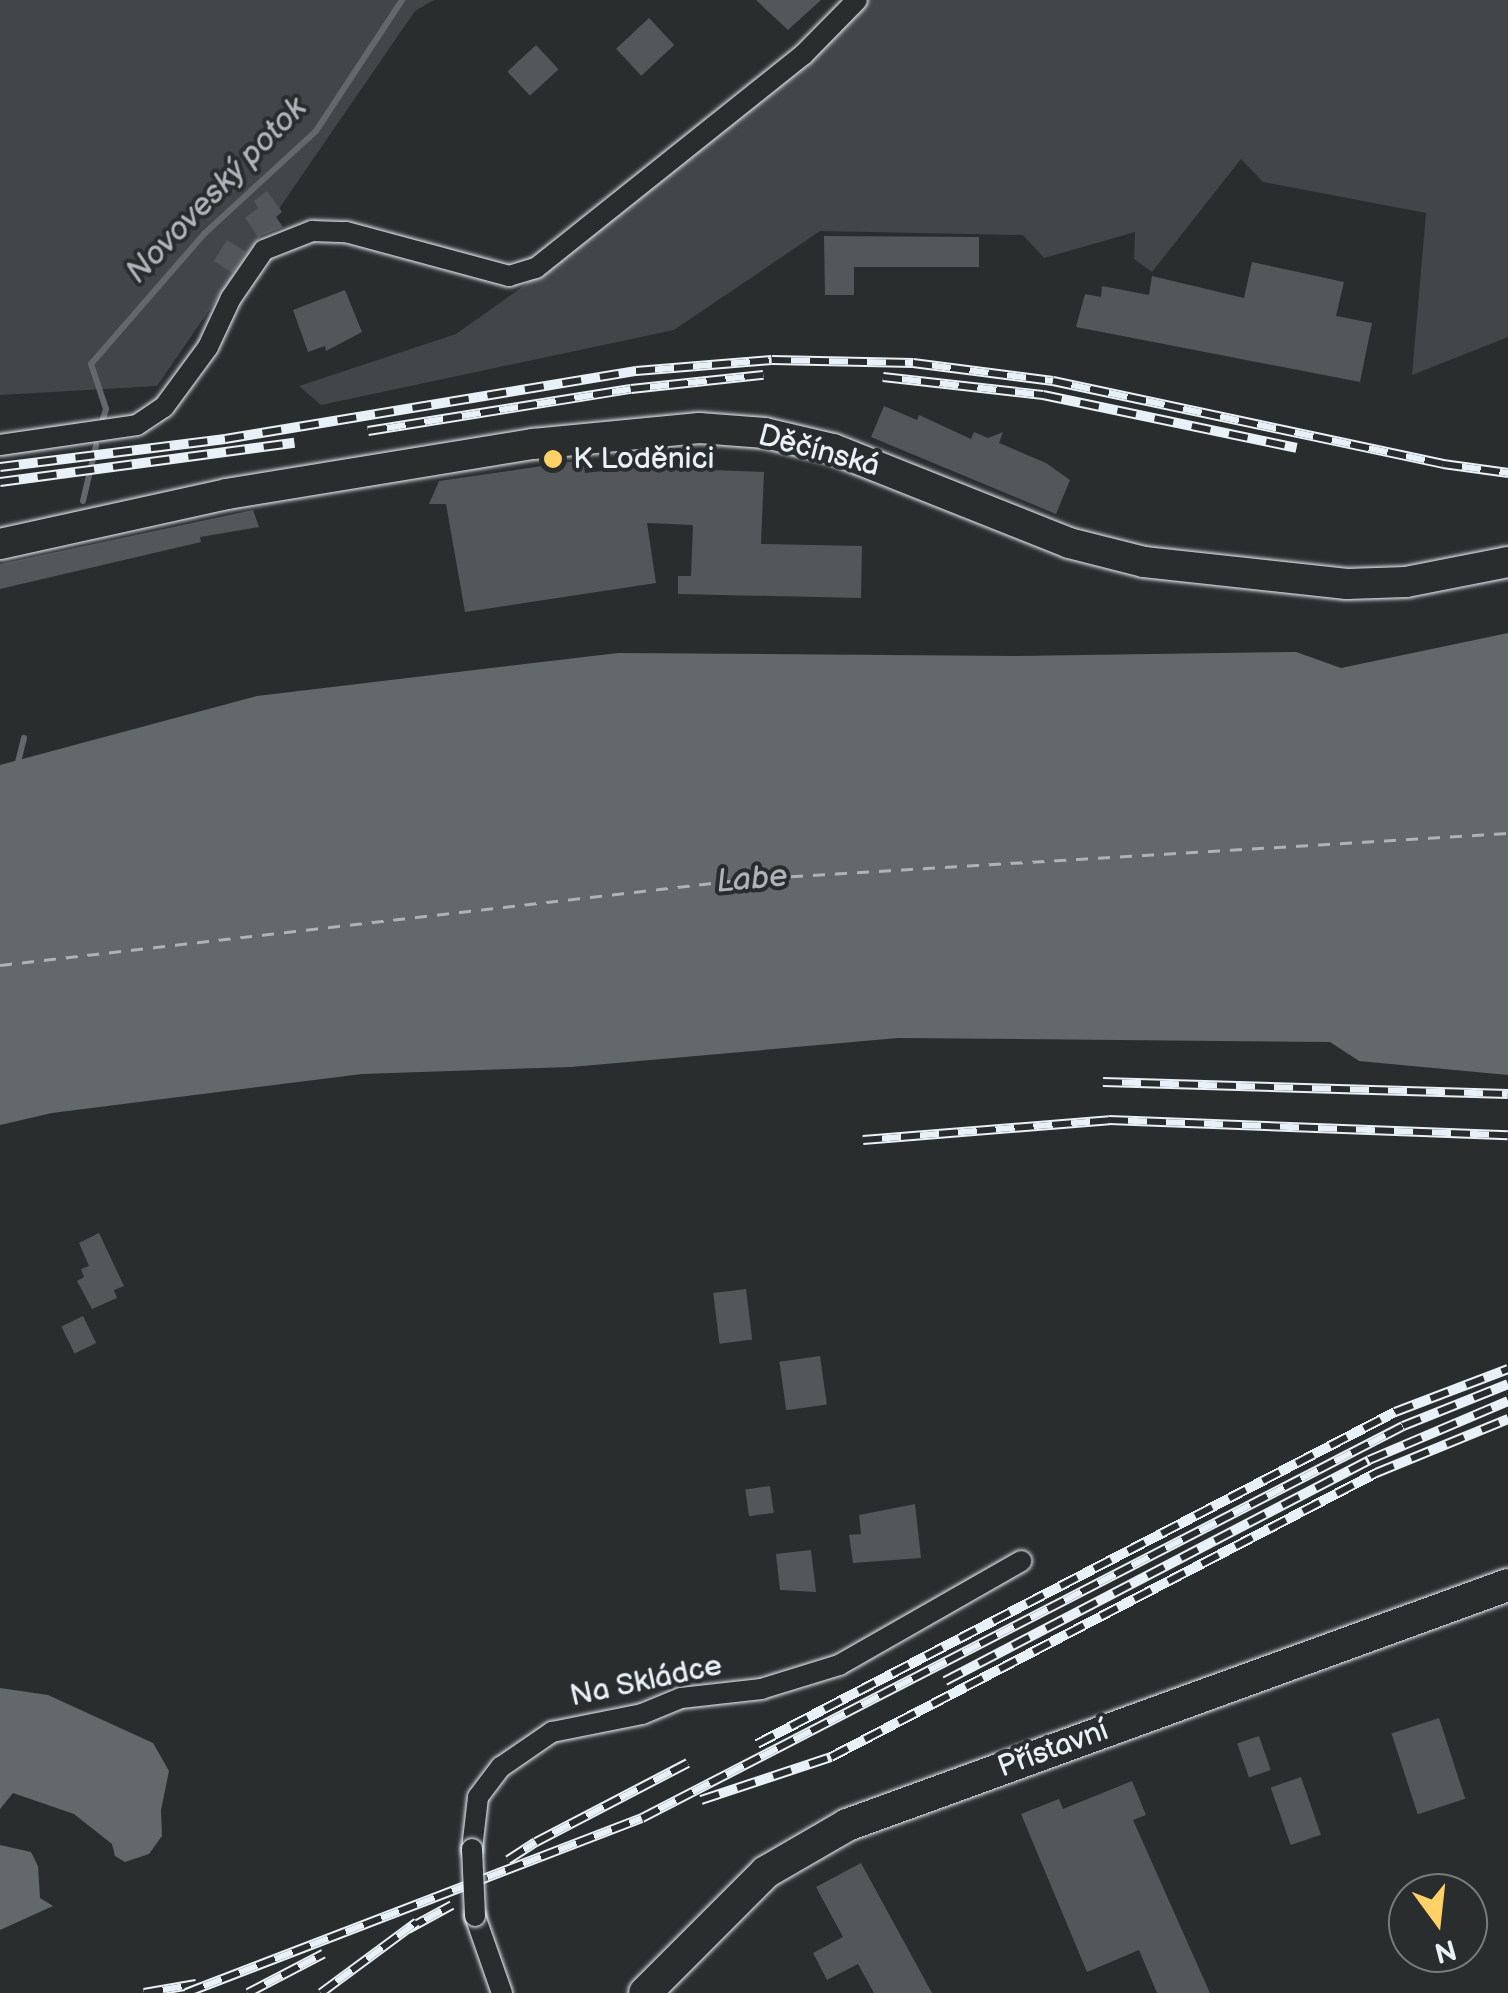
<!DOCTYPE html>
<meta charset="utf-8">
<style>
body{margin:0}
#map{position:relative;width:1508px;height:1993px;overflow:hidden;background:#2a2d2e;font-family:"Balsamiq Sans",sans-serif}
div>[style]{position:absolute}
.green>*{inset:0;background:#424648}
.water>*{inset:0;background:#63686b}
.stream>*{height:6px;margin:-3px;padding:0 3px;transform-origin:3px;border-radius:3px;background:#63686b}
.ferry>*{height:2.5px;margin-top:-1.25px;transform-origin:0;background:repeating-linear-gradient(90deg,#acb3b9 0 12px,transparent 0 22px)}
.building>*{inset:0;background:#535759;transform-origin:0 0}
.roads{filter:drop-shadow(0 0 2px #e8f1f8) drop-shadow(0 0 2px #e8f1f8)}
.minor>*{height:20px;margin:-10px;padding:0 10px;transform-origin:10px;border-radius:10px;background:#2a2d2e}
.secondary>*{height:30px;margin:-15px;padding:0 15px;transform-origin:15px;border-radius:15px;background:#2a2d2e}
.primary>*{height:32px;margin:-16px;padding:0 16px;transform-origin:16px;border-radius:16px;background:#2a2d2e}
.rail>*{height:10px;margin-top:-5px;transform-origin:0;background:repeating-linear-gradient(90deg,#2a2d2e 0 19px,#e8f1f8 0 38px);box-sizing:border-box;border-block:2px solid #e8f1f8}
.bridges{filter:drop-shadow(0 0 2px #e8f1f8) drop-shadow(0 0 2px #e8f1f8)}
.minor-bridge>*{height:20px;margin:-10px;padding:0 10px;transform-origin:10px;border-radius:10px;background:#2a2d2e}
.dots>*{width:28px;height:28px;translate:-50% -50%;box-sizing:border-box;border:5px solid #2a2d2e;border-radius:50%}
span{translate:-50% -50%;white-space:nowrap;text-align:center;line-height:1.15;-webkit-text-stroke:8px #2a2d2e;paint-order:stroke}
.street-label{font-size:30px;color:#e8f1f8}
.poi-label{font-size:30px;color:#e8f1f8}
.left{translate:0 -50%;text-align:left}
.water-label{font-size:32px;color:#acb3b9;font-style:italic}
.north{position:absolute;left:1388px;top:1873px;width:100px;height:100px;box-sizing:border-box;background:#2a2d2e;border:2px solid #767b7f;border-radius:50%;rotate:165deg;font-size:28px;font-weight:700;line-height:40px;text-align:center;color:#e8f1f8}
.north::after{content:'';display:block;margin:auto;width:35px;height:45px;background:#ffd166;clip-path:polygon(50% 0,100% 100%,50% 72%,0 100%)}
</style>
<div id="map">
<div class="green">
<div style="clip-path:polygon(0 0,434px 0,415px 11px,157px 386px,0 395px)"></div>
<div style="clip-path:polygon(864px 0,1508px 0,1508px 337px,1412px 375px,1426px 213px,1263px 182px,1241px 159px,1152px 272px,1134px 259px,1135px 232px,1044px 258px,1023px 235px,820px 231px,674px 330px,321px 405px,299px 386px,456px 334px,525px 285px)"></div>
</div>
<div class="water">
<div style="clip-path:polygon(1508px 633px,1508px 1075px,1359px 1061px,1330px 1042px,898px 1038px,571px 1067px,362px 1074px,52px 1113px,0 1125px,0 765px,257px 696px,618px 653px,1015px 656px,1296px 652px,1341px 668px)"></div>
<div style="clip-path:polygon(0 1688px,48px 1695px,153px 1743px,169px 1771px,161px 1810px,162px 1836px,149px 1854px,125px 1862px,115px 1856px,112px 1844px,74px 1814px,13px 1793px,0 1809px)"></div>
<div style="clip-path:polygon(0 1845px,31px 1852px,38px 1866px,40px 1898px,53px 1906px,0 1930px)"></div>
</div>
<div class="stream">
<div style="left:103px;top:419px;width:10px;rotate:-73deg"></div>
<div style="left:106px;top:409px;width:47px;rotate:-108.4deg"></div>
<div style="left:91px;top:364px;width:172px;rotate:-49deg"></div>
<div style="left:204px;top:234px;width:152px;rotate:-42.6deg"></div>
<div style="left:316px;top:131px;width:157px;rotate:-56.7deg"></div>
<div style="left:83px;top:501px;width:57px;rotate:-76.7deg"></div>
<div style="left:17px;top:766px;width:29px;rotate:-76deg"></div>
</div>
<div class="ferry">
<div style="left:0;top:965px;width:752px;rotate:-6.57deg"></div>
<div style="left:747px;top:879px;width:762px;rotate:-3.46deg"></div>
</div>
<div class="building">
<div style="clip-path:polygon(756px 0,821px 0,788px 30px)"></div>
<div style="left:649px;top:18px;width:37px;height:45px;rotate:47deg"></div>
<div style="left:536px;top:45px;width:33px;height:39px;rotate:47deg"></div>
<div style="clip-path:polygon(267px 191px,282px 212px,276px 217px,283px 227px,258px 237px,245px 218px,258px 208px,254px 201px)"></div>
<div style="clip-path:polygon(824px 236px,979px 237px,979px 267px,854px 267px,854px 295px,825px 295px)"></div>
<div style="left:227px;top:240px;width:22px;height:25px;rotate:32deg"></div>
<div style="clip-path:polygon(1252px 262px,1344px 282px,1336px 316px,1372px 323px,1360px 382px,1076px 327px,1085px 294px,1101px 297px,1102px 286px,1149px 295px,1152px 276px,1244px 298px)"></div>
<div style="clip-path:polygon(345px 290px,362px 332px,326px 351px,325px 346px,308px 352px,293px 310px)"></div>
<div style="clip-path:polygon(884px 406px,917px 420px,919px 415px,971px 439px,974px 432px,988px 438px,1003px 432px,999px 443px,1046px 463px,1070px 480px,1056px 514px,871px 437px)"></div>
<div style="clip-path:polygon(583px 460px,585px 473px,637px 467px,764px 472px,761px 544px,862px 546px,861px 598px,678px 594px,678px 576px,691px 576px,693px 525px,647px 523px,656px 583px,465px 612px,446px 504px,429px 504px,439px 481px)"></div>
<div style="clip-path:polygon(253px 510px,259px 527px,200px 537px,201px 542px,0 589px,0 564px)"></div>
<div style="clip-path:polygon(99px 1233px,124px 1286px,114px 1290px,117px 1298px,92px 1309px,77px 1281px,84px 1277px,81px 1269px,89px 1266px,79px 1243px)"></div>
<div style="left:746px;top:1289px;width:51px;height:33px;rotate:83deg"></div>
<div style="left:83px;top:1316px;width:30px;height:24px;rotate:64deg"></div>
<div style="left:820px;top:1356px;width:49px;height:41px;rotate:82deg"></div>
<div style="left:770px;top:1486px;width:27px;height:25px;rotate:82deg"></div>
<div style="clip-path:polygon(915px 1504px,921px 1558px,853px 1563px,849px 1535px,861px 1534px,859px 1515px)"></div>
<div style="clip-path:polygon(811px 1550px,816px 1592px,780px 1590px,776px 1554px)"></div>
<div style="left:1439px;top:1718px;width:85px;height:50px;rotate:72deg"></div>
<div style="left:1259px;top:1736px;width:36px;height:23px;rotate:71deg"></div>
<div style="left:1301px;top:1777px;width:61px;height:32px;rotate:71deg"></div>
<div style="clip-path:polygon(1132px 1781px,1146px 1815px,1133px 1820px,1210px 1993px,1157px 1993px,1139px 1950px,1087px 1972px,1021px 1814px,1059px 1799px,1063px 1809px)"></div>
<div style="clip-path:polygon(861px 1863px,932px 1993px,874px 1993px,858px 1964px,827px 1980px,813px 1953px,843px 1937px,816px 1887px)"></div>
</div>
<div class="roads">
<div class="minor">
<div style="left:0;top:445px;width:138px;rotate:-8.3deg"></div>
<div style="left:137px;top:425px;width:32px;rotate:-34deg"></div>
<div style="left:164px;top:407px;width:74px;rotate:-53.7deg"></div>
<div style="left:208px;top:347px;width:54px;rotate:-64.9deg"></div>
<div style="left:231px;top:298px;width:58px;rotate:-55.5deg"></div>
<div style="left:264px;top:250px;width:52px;rotate:-21.6deg"></div>
<div style="left:312px;top:231px;width:34px;rotate:2deg"></div>
<div style="left:346px;top:232px;width:169px;rotate:15.1deg"></div>
<div style="left:509px;top:276px;width:28px;rotate:-17deg"></div>
<div style="left:536px;top:268px;width:342px;rotate:-38.6deg"></div>
<div style="left:803px;top:55px;width:77px;rotate:-45.5deg"></div>
<div style="left:472px;top:1849px;width:52px;rotate:-83.4deg"></div>
<div style="left:478px;top:1797px;width:38px;rotate:-53deg"></div>
<div style="left:501px;top:1767px;width:62px;rotate:-34.5deg"></div>
<div style="left:552px;top:1732px;width:92px;rotate:-11.3deg"></div>
<div style="left:642px;top:1714px;width:42px;rotate:-22.3deg"></div>
<div style="left:681px;top:1698px;width:81px;rotate:-6.4deg"></div>
<div style="left:761px;top:1689px;width:82px;rotate:-17.1deg"></div>
<div style="left:839px;top:1665px;width:210px;rotate:-29.7deg"></div>
<div style="left:475px;top:1916px;width:82px;rotate:70.7deg"></div>
</div>
<div class="secondary">
<div style="left:0;top:544px;width:232px;rotate:-12.4deg"></div>
<div style="left:227px;top:494px;width:310px;rotate:-9.3deg"></div>
<div style="left:533px;top:444px;width:167px;rotate:-5.5deg"></div>
<div style="left:699px;top:428px;width:66px;rotate:4.3deg"></div>
<div style="left:765px;top:433px;width:70px;rotate:13.2deg"></div>
<div style="left:833px;top:449px;width:254px;rotate:21.7deg"></div>
<div style="left:1069px;top:543px;width:77px;rotate:14.2deg"></div>
<div style="left:1144px;top:562px;width:204px;rotate:6.2deg"></div>
<div style="left:1347px;top:584px;width:59px;rotate:-1.9deg"></div>
<div style="left:1406px;top:582px;width:104px;rotate:-11.1deg"></div>
</div>
<div class="primary">
<div style="left:645px;top:1993px;width:171px;rotate:-45deg"></div>
<div style="left:766px;top:1872px;width:94px;rotate:-30.1deg"></div>
<div style="left:847px;top:1825px;width:703px;rotate:-19.96deg"></div>
</div>
</div>
<div class="rail">
<div style="left:883px;top:377px;width:161px;rotate:6.4deg"></div>
<div style="left:1043px;top:395px;width:259px;rotate:11.8deg"></div>
<div style="left:368px;top:431px;width:266px;rotate:-9.1deg"></div>
<div style="left:631px;top:389px;width:133px;rotate:-6.1deg"></div>
<div style="left:0;top:467px;width:227px;rotate:-7.1deg"></div>
<div style="left:225px;top:439px;width:417px;rotate:-9.4deg"></div>
<div style="left:636px;top:371px;width:136px;rotate:-4.6deg"></div>
<div style="left:772px;top:360px;width:141px;rotate:1.2deg"></div>
<div style="left:913px;top:363px;width:141px;rotate:7.3deg"></div>
<div style="left:1053px;top:381px;width:399px;rotate:12deg"></div>
<div style="left:1443px;top:464px;width:66px;rotate:7.9deg"></div>
<div style="left:0;top:482px;width:297px;rotate:-7.6deg"></div>
<div style="left:1103px;top:1082px;width:405px;rotate:1.7deg"></div>
<div style="left:863px;top:1140px;width:247px;rotate:-4.6deg"></div>
<div style="left:1109px;top:1120px;width:399px;rotate:2.2deg"></div>
<div style="left:945px;top:1681px;width:478px;rotate:-27.5deg"></div>
<div style="left:1369px;top:1460px;width:151px;rotate:-23deg"></div>
<div style="left:757px;top:1744px;width:719px;rotate:-27.49deg"></div>
<div style="left:1395px;top:1412px;width:121px;rotate:-20.8deg"></div>
<div style="left:701px;top:1800px;width:137px;rotate:-18.3deg"></div>
<div style="left:831px;top:1757px;width:615px;rotate:-27.52deg"></div>
<div style="left:1376px;top:1473px;width:143px;rotate:-22.2deg"></div>
<div style="left:508px;top:1860px;width:33px;rotate:-33deg"></div>
<div style="left:536px;top:1842px;width:171px;rotate:-27.5deg"></div>
<div style="left:408px;top:1929px;width:50px;rotate:-28.6deg"></div>
<div style="left:144px;top:1993px;width:53px;rotate:-9.8deg"></div>
<div style="left:186px;top:1993px;width:488px;rotate:-21deg"></div>
<div style="left:642px;top:1818px;width:856px;rotate:-27.25deg"></div>
<div style="left:1403px;top:1426px;width:113px;rotate:-21.8deg"></div>
<div style="left:248px;top:1993px;width:85px;rotate:-27.5deg"></div>
<div style="left:321px;top:1993px;width:119px;rotate:-36.5deg"></div>
</div>
<div class="bridges">
<div class="minor-bridge">
<div style="left:472px;top:1849px;width:67px;rotate:87.4deg"></div>
</div>
</div>
<div class="dots">
<div style="left:553px;top:459px;background:#ffd166"></div>
</div>
<div class="street-label">
<span style="left:819px;top:451px;rotate:15deg">Děčínská</span>
<span style="left:646px;top:1681px;rotate:-12deg">Na Skládce</span>
<span style="left:1053px;top:1749px;rotate:-20deg">Přístavní</span>
</div>
<div class="poi-label">
<span class="left" style="left:573px;top:459px">K Loděnici</span>
</div>
<div class="water-label">
<span style="left:217px;top:191px;rotate:-46deg">Novoveský potok</span>
<span style="left:752px;top:880px;rotate:-5deg">Labe</span>
</div>
<div class="north">N</div>
</div>
